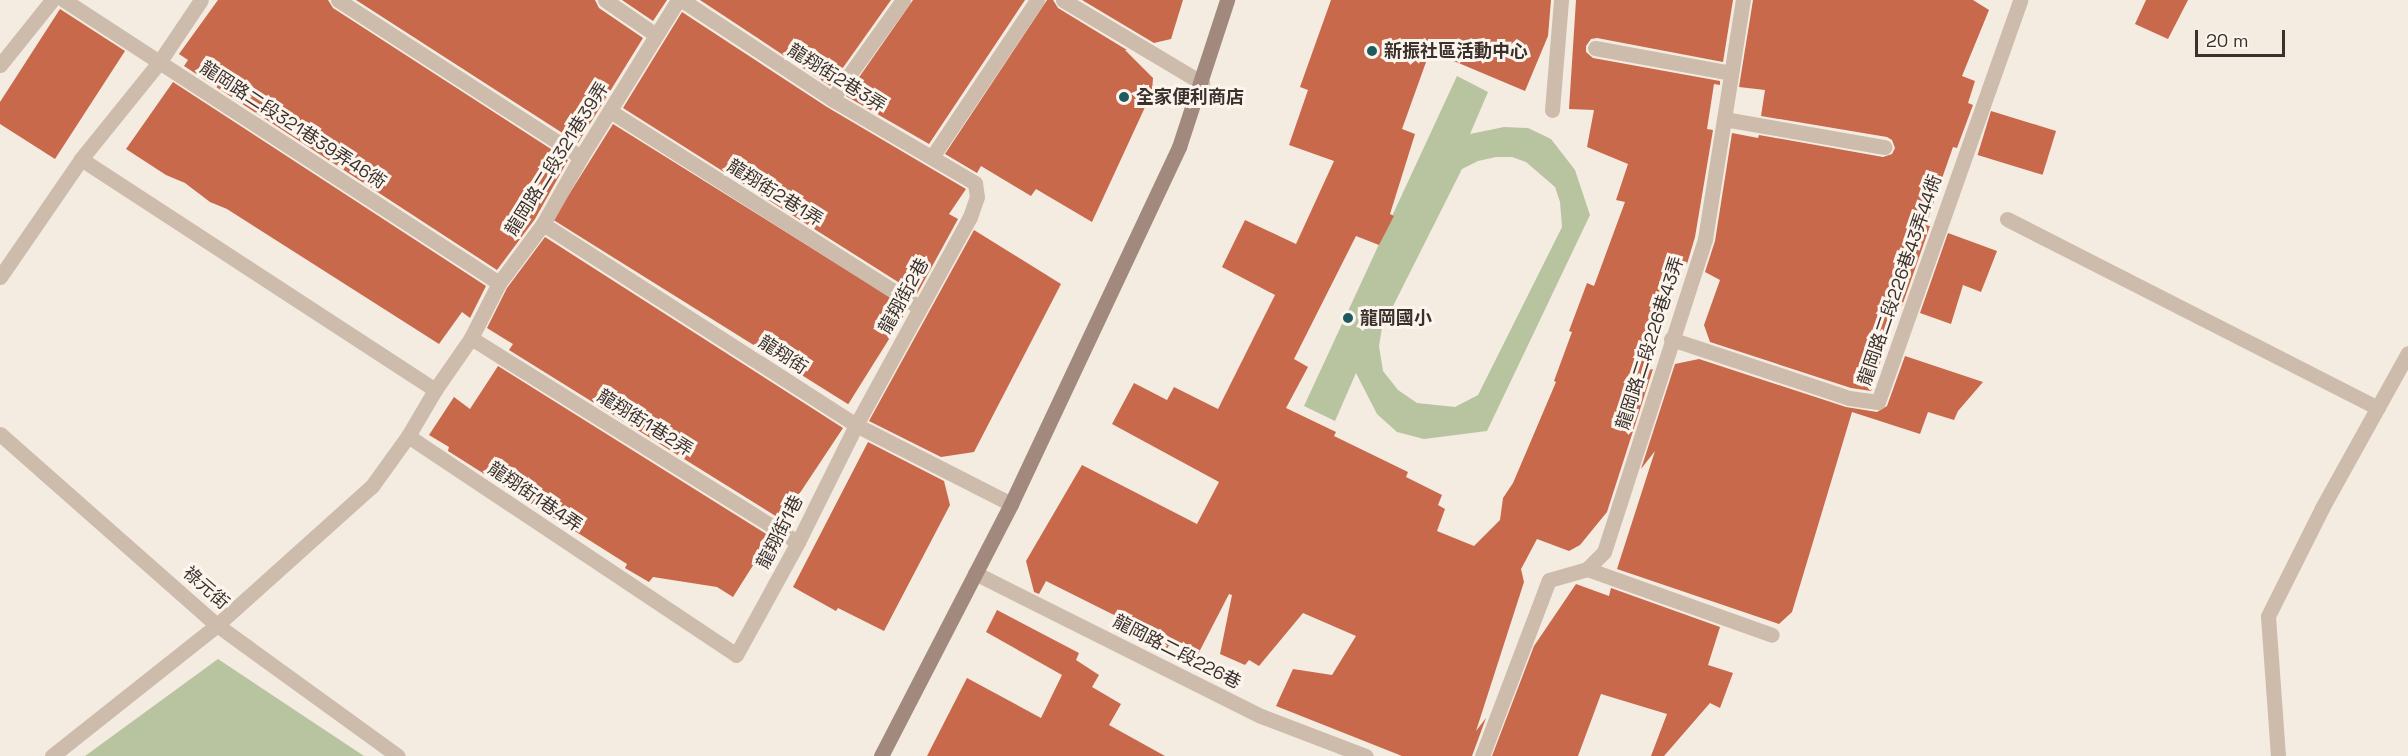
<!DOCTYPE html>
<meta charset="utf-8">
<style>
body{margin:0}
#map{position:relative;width:2408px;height:756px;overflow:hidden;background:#f4ebe1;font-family:"Space Grotesk","Noto Sans TC",sans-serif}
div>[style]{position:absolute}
.green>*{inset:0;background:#b8c4a0}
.building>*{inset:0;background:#c8694b;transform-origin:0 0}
.service>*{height:15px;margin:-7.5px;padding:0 7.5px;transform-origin:7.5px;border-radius:7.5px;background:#cdbbac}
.minor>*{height:15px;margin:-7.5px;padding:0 7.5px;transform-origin:7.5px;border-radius:7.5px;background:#cdbbac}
.secondary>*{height:15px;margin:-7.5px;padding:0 7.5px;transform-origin:7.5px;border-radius:7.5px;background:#a18a7d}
.dots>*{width:16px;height:16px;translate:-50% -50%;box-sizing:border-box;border:3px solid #fbf5ee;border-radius:50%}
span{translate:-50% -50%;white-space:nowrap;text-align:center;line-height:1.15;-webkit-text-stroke:6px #fbf5ee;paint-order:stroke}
.poi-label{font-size:18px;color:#3b302b;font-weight:700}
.left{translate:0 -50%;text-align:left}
.street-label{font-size:18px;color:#3b302b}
.scale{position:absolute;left:2195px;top:30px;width:90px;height:27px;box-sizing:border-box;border:3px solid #3b302b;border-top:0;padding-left:8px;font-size:18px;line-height:21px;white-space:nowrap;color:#3b302b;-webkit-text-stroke:4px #fbf5ee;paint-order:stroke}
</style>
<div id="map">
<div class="green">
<div style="clip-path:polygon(evenodd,1457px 76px,1488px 92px,1470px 134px,1504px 127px,1528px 128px,1551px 139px,1575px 170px,1590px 215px,1487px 431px,1424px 439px,1397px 432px,1377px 414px,1356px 373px,1335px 421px,1304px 406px,1457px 76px,1496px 157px,1512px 157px,1526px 162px,1555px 187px,1560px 202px,1562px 227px,1478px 395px,1455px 407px,1417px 403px,1398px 390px,1383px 371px,1379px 346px,1382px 328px,1462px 169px,1478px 161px,1496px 157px)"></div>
<div style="clip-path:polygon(218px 659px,364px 756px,85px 756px)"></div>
</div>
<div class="building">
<div style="clip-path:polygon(218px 0,328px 0,333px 8px,568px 160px,535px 219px,497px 270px,184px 66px,188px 60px,179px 54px)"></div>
<div style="clip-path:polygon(356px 0,595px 0,599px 8px,643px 38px,578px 143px)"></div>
<div style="clip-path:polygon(622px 0,667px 0,653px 21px)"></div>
<div style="clip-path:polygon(700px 0,891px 0,830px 86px)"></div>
<div style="clip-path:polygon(913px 0,1025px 0,929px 144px,846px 96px)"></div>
<div style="clip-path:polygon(1047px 0,1053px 0,1058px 8px,1127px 50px,1125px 50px,1153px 78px,1152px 92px,1092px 222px,1036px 189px,1031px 196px,981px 166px,977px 173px,945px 154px)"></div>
<div style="clip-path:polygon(1082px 0,1183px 0,1171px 39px,1154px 43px)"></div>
<div style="clip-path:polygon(1331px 0,1551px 0,1548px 36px,1525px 91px,1430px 51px,1402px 129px,1415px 134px,1390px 214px,1394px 216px,1379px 245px,1356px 236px,1294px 359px,1308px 367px,1286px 408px,1336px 432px,1334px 436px,1408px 472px,1406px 477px,1442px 495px,1438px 505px,1445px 509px,1437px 531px,1474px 546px,1500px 520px,1503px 498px,1513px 483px,1556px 382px,1554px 381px,1572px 332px,1569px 331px,1587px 283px,1594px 286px,1625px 202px,1616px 200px,1628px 164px,1587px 147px,1594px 110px,1569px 109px,1576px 0,1733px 0,1723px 62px,1597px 38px,1591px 39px,1586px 46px,1586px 52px,1593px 58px,1720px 81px,1720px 85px,1714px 84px,1707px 129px,1713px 130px,1695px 237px,1687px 264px,1677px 259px,1641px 372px,1653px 369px,1607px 512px,1580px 545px,1569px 551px,1537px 539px,1521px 569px,1524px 582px,1476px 731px,1486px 718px,1472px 756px,1402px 756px,1276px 706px,1293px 669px,1332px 675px,1356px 636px,1303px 613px,1259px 666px,1249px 660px,1245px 665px,1220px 654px,1232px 595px,1229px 594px,1196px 658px,1169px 645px,1167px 649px,1124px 625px,1126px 621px,1046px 581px,1039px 594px,1034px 592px,1026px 561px,1082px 465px,1197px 524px,1219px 482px,1112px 424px,1134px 383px,1167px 400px,1174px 387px,1218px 409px,1275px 295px,1222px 267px,1245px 220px,1296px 244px,1334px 161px,1289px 145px,1308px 90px,1300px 87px)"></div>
<div style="clip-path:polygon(1753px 0,1973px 0,1989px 10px,1962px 76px,1975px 81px,1968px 103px,1973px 105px,1957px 148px,1953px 147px,1926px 224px,1930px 226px,1902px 306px,1898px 304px,1871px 391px,1851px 388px,1710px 342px,1704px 325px,1720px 280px,1705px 272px,1715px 241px,1732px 133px,1758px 138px,1759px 135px,1883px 157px,1892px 154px,1895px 148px,1892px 140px,1887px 137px,1761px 116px,1765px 90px,1739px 87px)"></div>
<div style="clip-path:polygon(2146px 0,2188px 0,2168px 39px,2135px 24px)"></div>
<div style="clip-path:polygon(60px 9px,125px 51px,55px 159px,0 124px,0 102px)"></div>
<div style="clip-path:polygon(682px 12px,827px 107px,966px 189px,949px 214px,958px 219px,917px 294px,623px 108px)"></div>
<div style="clip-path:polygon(173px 82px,486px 286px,470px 318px,462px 312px,439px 344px,227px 209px,210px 202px,185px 183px,166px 175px,126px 149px)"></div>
<div style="left:1991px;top:111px;width:68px;height:46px;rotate:17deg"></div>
<div style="left:613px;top:124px;width:348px;height:113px;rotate:32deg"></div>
<div style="clip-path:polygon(974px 230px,1061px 284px,974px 452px,941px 457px,869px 421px)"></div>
<div style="clip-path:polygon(1948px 233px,1997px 251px,1981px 292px,1963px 285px,1951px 324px,1920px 313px)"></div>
<div style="clip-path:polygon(545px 237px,843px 428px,782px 520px,509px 350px,513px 344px,487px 328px,507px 288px)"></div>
<div style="clip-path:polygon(1905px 356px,1983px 382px,1958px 411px,1954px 420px,1928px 412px,1920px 434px,1852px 412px,1792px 612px,1779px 624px,1617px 569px,1655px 451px,1641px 469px,1675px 364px,1699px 359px,1846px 407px,1877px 412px,1887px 406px)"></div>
<div style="clip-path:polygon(498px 366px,771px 537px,733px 597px,717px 587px,653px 577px,649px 582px,625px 568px,627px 564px,448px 451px,449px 447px,429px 435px,454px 397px,470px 409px)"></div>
<div style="clip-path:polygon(868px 442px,944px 481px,950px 505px,884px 631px,838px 608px,836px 611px,793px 587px)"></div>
<div style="clip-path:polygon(1576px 584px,1609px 596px,1611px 588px,1720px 627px,1708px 665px,1733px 673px,1720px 708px,1710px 703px,1664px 756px,1651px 756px,1667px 714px,1601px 694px,1578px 756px,1492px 756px,1534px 646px)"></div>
<div style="clip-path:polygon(997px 610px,1079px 653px,1076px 660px,1099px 675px,1092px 687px,1121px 704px,1109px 725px,1165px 756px,927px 756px,967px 678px,1041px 718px,1062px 675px,986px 632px)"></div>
</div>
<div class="service">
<div style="left:64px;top:0;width:519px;rotate:33.05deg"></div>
<div style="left:338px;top:0;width:289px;rotate:32.9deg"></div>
<div style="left:605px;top:0;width:62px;rotate:34.5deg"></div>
<div style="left:678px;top:0;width:185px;rotate:121.7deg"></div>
<div style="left:581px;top:157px;width:77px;rotate:119.6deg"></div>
<div style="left:543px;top:224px;width:74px;rotate:126.7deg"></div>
<div style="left:499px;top:283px;width:62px;rotate:117deg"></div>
<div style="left:471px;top:338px;width:63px;rotate:124.7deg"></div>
<div style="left:435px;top:390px;width:53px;rotate:120.4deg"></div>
<div style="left:408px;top:436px;width:394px;rotate:33.7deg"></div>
<div style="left:736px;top:655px;width:129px;rotate:-61.2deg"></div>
<div style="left:798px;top:542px;width:131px;rotate:-63.6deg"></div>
<div style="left:856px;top:425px;width:237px;rotate:-61.3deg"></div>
<div style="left:970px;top:217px;width:21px;rotate:-71deg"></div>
<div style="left:977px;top:197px;width:14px;rotate:-98deg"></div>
<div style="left:975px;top:183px;width:166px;rotate:-149.6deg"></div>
<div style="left:832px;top:99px;width:180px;rotate:-146.6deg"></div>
<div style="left:1063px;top:0;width:162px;rotate:30.8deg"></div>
<div style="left:1595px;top:48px;width:138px;rotate:10.4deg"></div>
<div style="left:0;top:65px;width:83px;rotate:-51.3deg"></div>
<div style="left:832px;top:99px;width:122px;rotate:-54.4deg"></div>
<div style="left:1552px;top:110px;width:110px;rotate:-85.3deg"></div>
<div style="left:610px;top:111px;width:366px;rotate:32.4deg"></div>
<div style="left:1724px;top:119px;width:163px;rotate:9.9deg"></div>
<div style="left:932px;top:157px;width:189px;rotate:-56.2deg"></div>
<div style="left:2007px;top:219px;width:416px;rotate:27deg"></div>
<div style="left:543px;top:224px;width:372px;rotate:32.7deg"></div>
<div style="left:856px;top:425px;width:174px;rotate:27deg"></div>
<div style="left:0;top:277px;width:143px;rotate:-55.5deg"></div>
<div style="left:81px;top:159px;width:126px;rotate:-51.1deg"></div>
<div style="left:160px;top:61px;width:73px;rotate:-56.1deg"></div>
<div style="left:471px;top:338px;width:385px;rotate:32deg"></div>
<div style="left:1671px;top:339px;width:188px;rotate:18.3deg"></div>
<div style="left:1849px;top:398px;width:29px;rotate:8deg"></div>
<div style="left:1878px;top:402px;width:426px;rotate:-70.5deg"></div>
<div style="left:1587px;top:569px;width:196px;rotate:19.6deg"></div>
<div style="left:975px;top:573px;width:320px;rotate:26.6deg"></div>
<div style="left:1261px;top:716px;width:112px;rotate:20.9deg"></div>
<div style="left:1482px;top:756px;width:188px;rotate:-69.2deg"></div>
<div style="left:1549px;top:580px;width:40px;rotate:-16deg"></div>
<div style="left:1587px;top:569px;width:24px;rotate:-45deg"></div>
<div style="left:1604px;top:552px;width:329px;rotate:-72.1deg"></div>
<div style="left:1705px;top:239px;width:242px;rotate:-81deg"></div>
<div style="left:2278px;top:756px;width:140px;rotate:-94.1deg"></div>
<div style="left:2268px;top:616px;width:121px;rotate:-63.4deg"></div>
<div style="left:2322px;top:508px;width:177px;rotate:-61deg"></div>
</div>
<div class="minor">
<div style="left:81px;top:159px;width:423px;rotate:33.1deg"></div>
<div style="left:0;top:434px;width:289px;rotate:41.4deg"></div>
<div style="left:217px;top:625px;width:223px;rotate:35.9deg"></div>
<div style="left:52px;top:756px;width:211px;rotate:-38.4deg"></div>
<div style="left:217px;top:625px;width:208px;rotate:-41.9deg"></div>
<div style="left:372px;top:486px;width:62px;rotate:-54.2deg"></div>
</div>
<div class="secondary">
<div style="left:881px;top:756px;width:284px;rotate:-62.7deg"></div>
<div style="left:1011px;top:504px;width:395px;rotate:-64.8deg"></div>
<div style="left:1179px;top:147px;width:155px;rotate:-71.9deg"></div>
</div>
<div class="dots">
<div style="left:1372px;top:51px;background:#1f5a5e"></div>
<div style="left:1124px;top:97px;background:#1f5a5e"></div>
<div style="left:1348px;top:318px;background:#1f5a5e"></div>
</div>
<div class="poi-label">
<span class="left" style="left:1384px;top:51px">新振社區活動中心</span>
<span class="left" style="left:1136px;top:97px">全家便利商店</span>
<span class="left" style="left:1360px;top:318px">龍岡國小</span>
</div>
<div class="street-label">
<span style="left:837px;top:78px;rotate:32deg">龍翔街2巷3弄</span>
<span style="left:293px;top:125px;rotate:33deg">龍岡路二段321巷39弄46衖</span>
<span style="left:557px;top:159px;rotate:-58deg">龍岡路二段321巷39弄</span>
<span style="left:775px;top:193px;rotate:32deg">龍翔街2巷1弄</span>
<span style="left:1900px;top:280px;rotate:-71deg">龍岡路二段226巷43弄44衖</span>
<span style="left:904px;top:296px;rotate:-61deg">龍翔街2巷</span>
<span style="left:1650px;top:343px;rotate:-72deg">龍岡路二段226巷43弄</span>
<span style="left:783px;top:355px;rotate:33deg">龍翔街</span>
<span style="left:645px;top:423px;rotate:32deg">龍翔街1巷2弄</span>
<span style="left:535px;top:497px;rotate:34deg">龍翔街1巷4弄</span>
<span style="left:780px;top:532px;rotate:-63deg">龍翔街1巷</span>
<span style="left:206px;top:588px;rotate:41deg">祿元街</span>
<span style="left:1177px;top:652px;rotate:27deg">龍岡路二段226巷</span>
</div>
<div class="scale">20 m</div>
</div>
